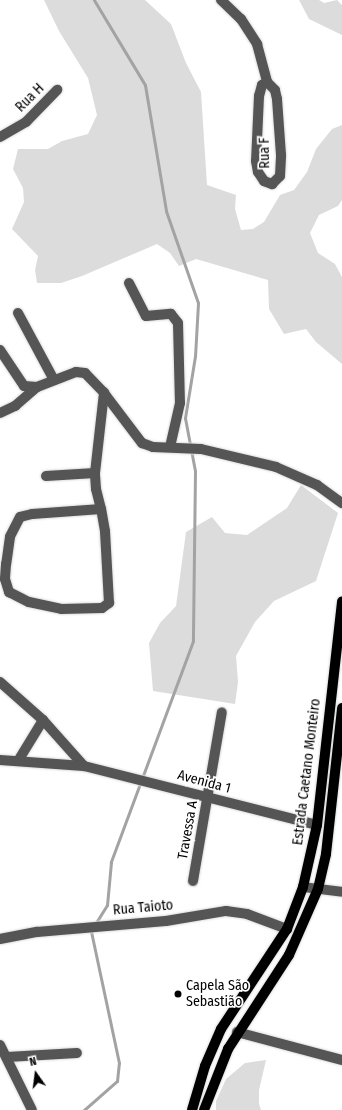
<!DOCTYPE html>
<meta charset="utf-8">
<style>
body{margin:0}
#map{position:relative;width:342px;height:1110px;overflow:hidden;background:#fff;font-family:"Fira Sans Condensed",sans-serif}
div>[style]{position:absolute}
.green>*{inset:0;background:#dcdcdc}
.stream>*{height:3px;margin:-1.5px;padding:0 1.5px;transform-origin:1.5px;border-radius:1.5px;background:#a3a3a3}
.roads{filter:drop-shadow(0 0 1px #dbdbdb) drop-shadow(0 0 1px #dbdbdb)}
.minor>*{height:10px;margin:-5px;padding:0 5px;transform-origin:5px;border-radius:5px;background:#555}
.major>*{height:10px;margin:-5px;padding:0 5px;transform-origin:5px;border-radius:5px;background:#000}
.dots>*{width:11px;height:11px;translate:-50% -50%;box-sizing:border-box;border:2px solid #fff;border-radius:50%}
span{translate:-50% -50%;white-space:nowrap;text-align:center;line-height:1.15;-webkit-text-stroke:3.5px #fff;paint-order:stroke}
.street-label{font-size:14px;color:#000}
.poi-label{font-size:14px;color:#000}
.left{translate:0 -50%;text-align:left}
.north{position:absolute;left:16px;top:1054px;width:40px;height:40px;-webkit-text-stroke:3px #fff;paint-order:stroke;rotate:346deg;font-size:11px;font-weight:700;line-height:16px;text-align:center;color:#000}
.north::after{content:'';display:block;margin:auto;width:14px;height:18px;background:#000;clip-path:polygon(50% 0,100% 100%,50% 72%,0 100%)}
</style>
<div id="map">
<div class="green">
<div style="clip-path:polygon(44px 0,145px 0,171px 24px,186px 63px,201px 92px,207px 185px,236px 195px,235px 209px,241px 230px,253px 229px,264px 222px,280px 195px,294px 190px,307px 172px,316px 149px,332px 129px,342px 125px,342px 200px,338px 206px,319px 215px,310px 233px,318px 253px,335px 264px,342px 277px,342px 364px,316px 342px,306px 329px,284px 334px,269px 309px,268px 280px,196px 259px,179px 266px,170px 253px,157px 244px,82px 276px,61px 283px,37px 283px,35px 270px,38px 256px,12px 229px,24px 202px,23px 188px,13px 169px,18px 149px,48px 149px,62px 141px,88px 134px,97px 115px,88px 78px,59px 31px)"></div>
<div style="clip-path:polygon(299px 0,319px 0,324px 3px,337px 0,342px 5px,342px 35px,309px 19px)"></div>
<div style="clip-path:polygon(301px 485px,338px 513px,316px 581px,274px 601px,255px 622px,236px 656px,238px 682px,235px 704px,153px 691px,149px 643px,160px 623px,176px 606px,186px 532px,212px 517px,225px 533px,247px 535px,287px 508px)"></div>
<div style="clip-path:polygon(266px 1060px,259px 1090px,259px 1104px,261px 1110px,216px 1110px,216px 1101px,226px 1079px,245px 1063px)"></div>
</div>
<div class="stream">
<div style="left:94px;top:0;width:99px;rotate:59deg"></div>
<div style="left:145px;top:85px;width:128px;rotate:80.5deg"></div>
<div style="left:166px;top:211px;width:97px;rotate:70.8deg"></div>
<div style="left:198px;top:303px;width:53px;rotate:93.2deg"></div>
<div style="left:195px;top:356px;width:63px;rotate:99.2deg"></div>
<div style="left:185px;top:418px;width:54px;rotate:79.3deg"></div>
<div style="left:195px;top:471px;width:170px;rotate:90.7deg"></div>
<div style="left:193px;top:641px;width:236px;rotate:110.4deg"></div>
<div style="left:111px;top:862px;width:43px;rotate:95.3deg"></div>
<div style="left:107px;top:905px;width:22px;rotate:122deg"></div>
<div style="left:84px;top:1110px;width:44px;rotate:-41.3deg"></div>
<div style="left:117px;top:1081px;width:18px;rotate:-84deg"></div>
<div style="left:119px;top:1063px;width:135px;rotate:-102deg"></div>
</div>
<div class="roads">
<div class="minor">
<div style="left:221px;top:0;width:28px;rotate:44deg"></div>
<div style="left:241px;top:19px;width:30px;rotate:57deg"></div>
<div style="left:257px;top:44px;width:39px;rotate:75deg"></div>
<div style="left:267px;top:82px;width:6px;rotate:149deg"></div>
<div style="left:262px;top:85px;width:11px;rotate:105deg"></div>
<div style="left:259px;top:96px;width:65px;rotate:92.6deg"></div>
<div style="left:256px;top:161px;width:11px;rotate:80deg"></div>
<div style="left:258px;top:172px;width:11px;rotate:56deg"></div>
<div style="left:264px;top:181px;width:9px;rotate:21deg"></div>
<div style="left:272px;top:184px;width:11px;rotate:-45deg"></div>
<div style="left:280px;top:176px;width:21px;rotate:-87deg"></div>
<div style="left:281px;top:155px;width:56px;rotate:-94.1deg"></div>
<div style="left:277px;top:99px;width:9px;rotate:-103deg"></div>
<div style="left:275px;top:90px;width:11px;rotate:-135deg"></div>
<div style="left:0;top:137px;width:30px;rotate:-30deg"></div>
<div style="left:26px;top:122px;width:45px;rotate:-45.9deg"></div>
<div style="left:129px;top:283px;width:37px;rotate:63deg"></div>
<div style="left:146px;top:316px;width:25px;rotate:-5deg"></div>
<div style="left:171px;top:314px;width:11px;rotate:52deg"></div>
<div style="left:178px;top:323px;width:80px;rotate:88.6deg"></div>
<div style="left:180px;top:403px;width:45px;rotate:102.8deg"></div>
<div style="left:18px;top:313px;width:76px;rotate:61.8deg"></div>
<div style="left:0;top:350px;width:43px;rotate:56.3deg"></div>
<div style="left:24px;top:386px;width:13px;rotate:4deg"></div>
<div style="left:37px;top:387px;width:42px;rotate:-21deg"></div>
<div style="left:76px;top:372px;width:9px;rotate:6deg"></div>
<div style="left:85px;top:373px;width:28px;rotate:46deg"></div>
<div style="left:104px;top:393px;width:63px;rotate:52.8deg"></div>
<div style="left:142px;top:443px;width:12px;rotate:20deg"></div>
<div style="left:153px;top:447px;width:48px;rotate:2.4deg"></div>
<div style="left:201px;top:449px;width:77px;rotate:13.5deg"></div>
<div style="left:276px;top:467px;width:45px;rotate:23.7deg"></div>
<div style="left:317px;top:485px;width:31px;rotate:36deg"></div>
<div style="left:0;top:413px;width:17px;rotate:-25deg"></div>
<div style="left:15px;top:406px;width:29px;rotate:-41deg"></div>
<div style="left:46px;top:476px;width:49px;rotate:-3.5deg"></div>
<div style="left:101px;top:509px;width:69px;rotate:175.9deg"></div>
<div style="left:32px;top:514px;width:12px;rotate:166deg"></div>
<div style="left:20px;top:517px;width:22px;rotate:117deg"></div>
<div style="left:10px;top:537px;width:27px;rotate:98deg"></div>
<div style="left:6px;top:564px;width:15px;rotate:94deg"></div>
<div style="left:5px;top:579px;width:14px;rotate:73deg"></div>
<div style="left:9px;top:592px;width:22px;rotate:27deg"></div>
<div style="left:29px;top:602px;width:33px;rotate:12deg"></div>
<div style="left:61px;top:609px;width:41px;rotate:-1.4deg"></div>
<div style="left:102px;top:608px;width:9px;rotate:-36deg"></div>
<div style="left:109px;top:603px;width:72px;rotate:-93.2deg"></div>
<div style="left:105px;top:531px;width:22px;rotate:-100deg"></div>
<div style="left:101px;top:509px;width:21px;rotate:-104deg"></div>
<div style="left:96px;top:489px;width:16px;rotate:-94deg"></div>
<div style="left:95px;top:473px;width:81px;rotate:-83.6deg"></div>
<div style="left:0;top:682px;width:57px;rotate:41.5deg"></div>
<div style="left:43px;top:720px;width:62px;rotate:48.3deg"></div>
<div style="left:0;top:760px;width:84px;rotate:4.1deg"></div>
<div style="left:84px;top:766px;width:240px;rotate:14.2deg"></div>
<div style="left:18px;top:761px;width:48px;rotate:-58.6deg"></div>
<div style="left:193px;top:881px;width:171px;rotate:-80.3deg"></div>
<div style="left:303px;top:887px;width:39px;rotate:7deg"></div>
<div style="left:0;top:939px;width:38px;rotate:-11deg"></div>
<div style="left:37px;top:932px;width:129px;rotate:-4.9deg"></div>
<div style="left:166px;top:921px;width:61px;rotate:-9.5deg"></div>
<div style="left:226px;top:911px;width:21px;rotate:8deg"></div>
<div style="left:247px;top:914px;width:43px;rotate:20.6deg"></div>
<div style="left:237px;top:1032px;width:109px;rotate:14.9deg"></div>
<div style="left:0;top:1045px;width:72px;rotate:63.8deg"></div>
<div style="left:7px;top:1057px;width:70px;rotate:-3.3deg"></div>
</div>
<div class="major">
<div style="left:192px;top:1110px;width:46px;rotate:-73.5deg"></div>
<div style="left:205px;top:1066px;width:40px;rotate:-66.6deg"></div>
<div style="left:221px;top:1029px;width:120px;rotate:-56.6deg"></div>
<div style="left:287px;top:929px;width:45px;rotate:-69.1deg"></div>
<div style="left:303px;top:887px;width:64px;rotate:-77.3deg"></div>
<div style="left:317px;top:825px;width:225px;rotate:-83.6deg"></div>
<div style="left:204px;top:1110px;width:66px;rotate:-68.5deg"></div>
<div style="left:228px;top:1049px;width:112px;rotate:-57deg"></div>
<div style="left:289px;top:955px;width:72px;rotate:-66.3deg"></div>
<div style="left:318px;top:889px;width:36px;rotate:-77deg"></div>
<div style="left:326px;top:854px;width:147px;rotate:-83.7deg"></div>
</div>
</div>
<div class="dots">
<div style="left:178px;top:994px;background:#000"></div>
</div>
<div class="street-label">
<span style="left:30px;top:98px;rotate:-45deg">Rua H</span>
<span style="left:265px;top:153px;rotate:-91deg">Rua F</span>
<span style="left:307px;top:772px;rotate:-83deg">Estrada Caetano Monteiro</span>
<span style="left:204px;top:782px;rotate:15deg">Avenida 1</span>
<span style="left:188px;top:830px;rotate:-80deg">Travessa A</span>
<span style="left:143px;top:908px;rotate:-5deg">Rua Taioto</span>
</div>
<div class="poi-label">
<span class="left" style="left:186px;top:994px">Capela São<br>Sebastião</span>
</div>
<div class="north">N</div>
</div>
